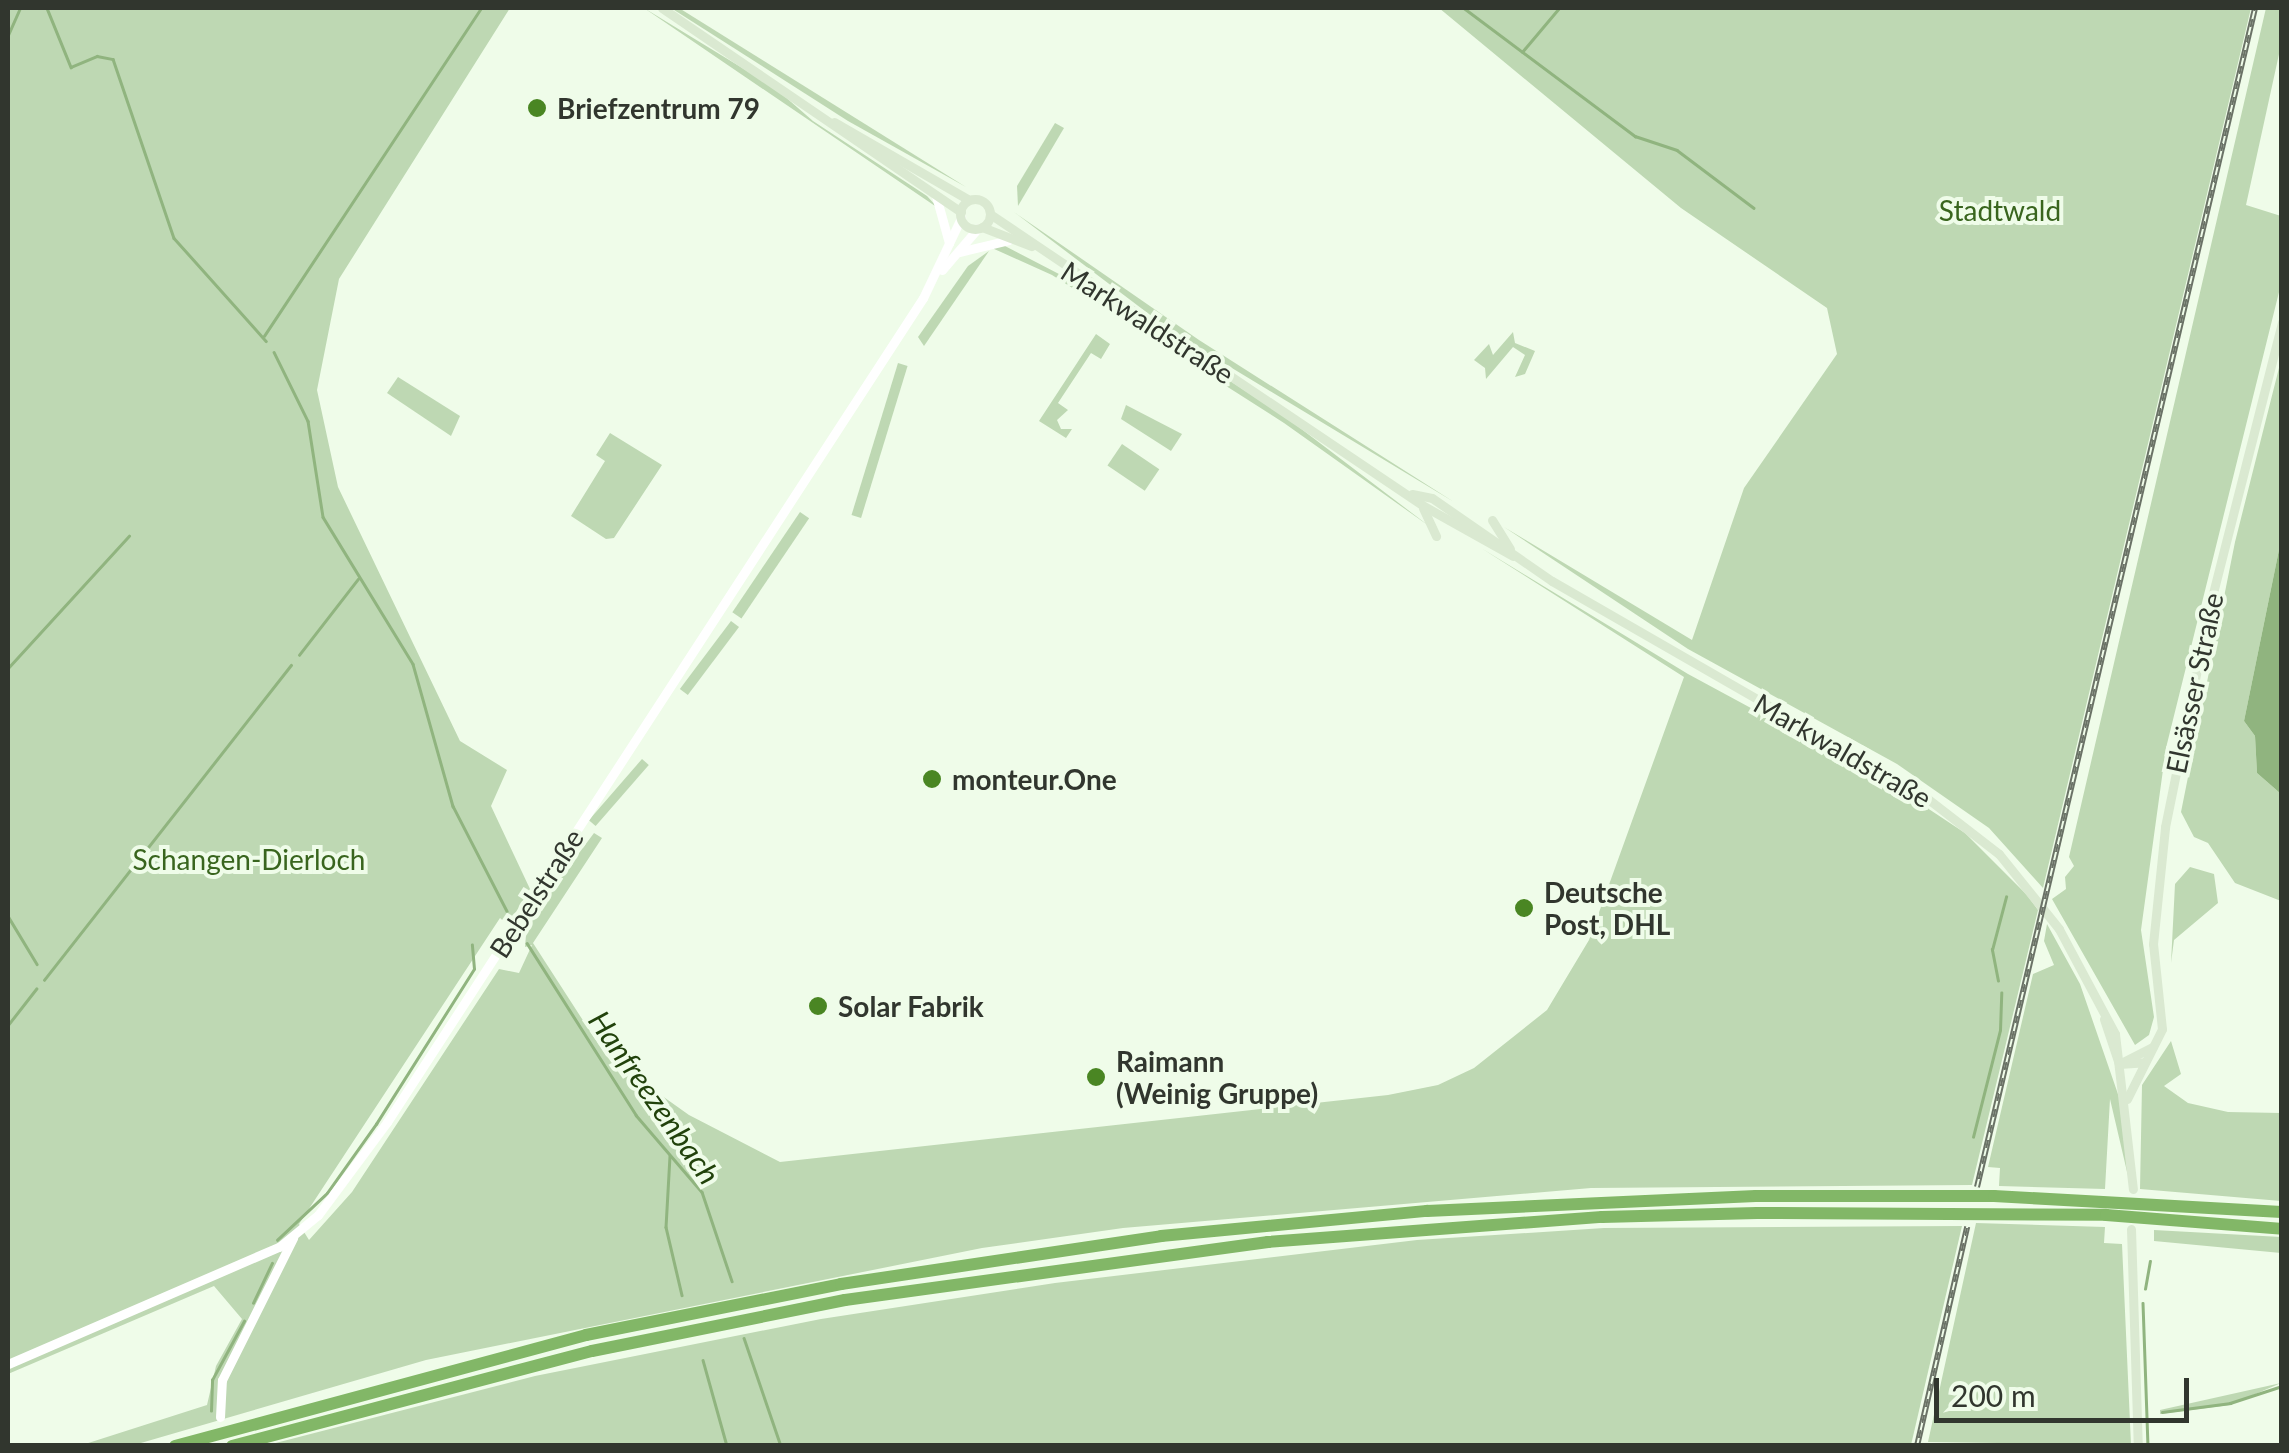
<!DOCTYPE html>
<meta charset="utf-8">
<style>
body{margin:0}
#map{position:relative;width:2289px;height:1453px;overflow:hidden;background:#effce9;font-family:Lato,sans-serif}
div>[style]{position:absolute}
.green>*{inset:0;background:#bed8b3;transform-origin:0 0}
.water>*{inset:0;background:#90b47f}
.stream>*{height:2.5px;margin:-1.25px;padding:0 1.25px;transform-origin:1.25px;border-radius:1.25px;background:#90b47f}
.tertiary>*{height:9px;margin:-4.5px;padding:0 4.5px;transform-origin:4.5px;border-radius:4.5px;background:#fff}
.secondary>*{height:9px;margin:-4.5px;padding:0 4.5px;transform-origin:4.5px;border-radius:4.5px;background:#dae9d1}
.secondary>.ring{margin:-4.5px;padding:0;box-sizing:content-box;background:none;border:9px solid #dae9d1;border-radius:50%}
.motorway>*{height:12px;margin:-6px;padding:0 6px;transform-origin:6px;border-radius:6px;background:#82b767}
.rail>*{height:6px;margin-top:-3px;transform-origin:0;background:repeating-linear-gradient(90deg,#effce9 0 8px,#6a7266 0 16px);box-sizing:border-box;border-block:2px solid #6a7266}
.dots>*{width:28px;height:28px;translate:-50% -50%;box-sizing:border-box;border:5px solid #effce9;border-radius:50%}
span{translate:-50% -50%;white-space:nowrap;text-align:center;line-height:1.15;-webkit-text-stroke:8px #effce9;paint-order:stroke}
.poi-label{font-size:28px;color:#31362e;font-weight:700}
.left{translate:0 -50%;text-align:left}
.park-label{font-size:28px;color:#39651e}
.street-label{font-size:28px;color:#31362e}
.water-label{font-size:30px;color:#21420b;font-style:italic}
.frame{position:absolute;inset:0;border:10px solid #31362e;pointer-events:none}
.scale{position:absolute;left:1934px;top:1378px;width:255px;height:45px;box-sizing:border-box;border:5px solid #31362e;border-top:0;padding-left:12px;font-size:30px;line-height:35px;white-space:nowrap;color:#31362e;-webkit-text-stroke:8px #effce9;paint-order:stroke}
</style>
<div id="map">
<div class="green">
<div style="clip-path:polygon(8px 8px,510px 8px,339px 279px,317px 390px,338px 487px,460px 741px,507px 770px,491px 806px,530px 889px,508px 925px,500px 918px,299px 1224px,309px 1240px,352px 1192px,499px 969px,519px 973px,532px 945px,525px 947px,527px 923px,594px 833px,602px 838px,533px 943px,606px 1056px,689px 1115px,780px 1162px,1388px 1095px,1438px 1085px,1474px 1068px,1547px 1010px,1589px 940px,1684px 677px,1481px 548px,1688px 674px,1888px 782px,1965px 833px,2027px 895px,2038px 910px,1972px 1185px,1591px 1188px,1123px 1228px,982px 1248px,426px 1360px,134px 1445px,82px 1445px,207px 1405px,216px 1366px,242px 1319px,214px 1286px,8px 1374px)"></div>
<div style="clip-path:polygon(644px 8px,775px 88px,813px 121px,927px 196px,938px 208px)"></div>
<div style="clip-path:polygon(671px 8px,679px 8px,966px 187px,848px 121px)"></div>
<div style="clip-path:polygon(1439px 8px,2251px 8px,2043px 888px,1989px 828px,1897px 764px,1688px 649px,1504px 527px,1692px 640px,1744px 488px,1837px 354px,1827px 308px,1681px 208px)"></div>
<div style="clip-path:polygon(2266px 8px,2281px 8px,2281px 45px,2246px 205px,2281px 216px,2281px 284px,2166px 748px,2141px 930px,2154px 1017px,2149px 1035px,2135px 1045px,2052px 899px,2066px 889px,2065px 877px,2074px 866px,2069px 857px)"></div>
<div style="clip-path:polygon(1055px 123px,1064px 128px,1018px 206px,1017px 186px)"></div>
<div style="clip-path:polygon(1014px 212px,1199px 340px,1454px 502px,1174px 333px)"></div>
<div style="clip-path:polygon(1003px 245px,1086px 288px,1283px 415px,1429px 526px,1284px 423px,1052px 275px,992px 248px)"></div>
<div style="clip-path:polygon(989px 251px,924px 346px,918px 337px,968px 266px)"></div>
<div style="clip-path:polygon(1513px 332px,1515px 343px,1535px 351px,1525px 374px,1515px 377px,1525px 355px,1513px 347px,1486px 379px,1485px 368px,1474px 360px,1489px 344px,1493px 355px)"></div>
<div style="clip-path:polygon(1096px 334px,1110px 344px,1101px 359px,1091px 353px,1058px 403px,1068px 410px,1057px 420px,1061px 429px,1072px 429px,1066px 438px,1039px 421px)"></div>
<div style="clip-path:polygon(2281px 360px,2281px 540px,2244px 721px,2255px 736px,2257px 773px,2281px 794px,2281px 901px,2235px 883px,2208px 843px,2194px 837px,2181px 812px,2235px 542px)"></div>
<div style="left:898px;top:363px;width:10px;height:159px;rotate:17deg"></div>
<div style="clip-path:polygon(398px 377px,460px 416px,451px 436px,387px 393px)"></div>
<div style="clip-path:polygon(1126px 405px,1182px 434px,1171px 451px,1121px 419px)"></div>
<div style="clip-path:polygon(610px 433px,662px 465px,614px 538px,606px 539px,571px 516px,605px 461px,596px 455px)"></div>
<div style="left:1122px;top:444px;width:45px;height:26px;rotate:34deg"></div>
<div style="left:800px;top:512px;width:11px;height:121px;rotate:34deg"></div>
<div style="left:731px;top:621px;width:10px;height:85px;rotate:37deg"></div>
<div style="left:642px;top:759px;width:9px;height:81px;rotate:41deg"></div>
<div style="clip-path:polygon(2190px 867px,2214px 874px,2218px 903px,2174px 940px,2171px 963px,2175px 884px)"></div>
<div style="clip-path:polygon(2047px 924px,2080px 984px,2119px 1097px,2128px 1176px,2110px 1099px,2105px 1189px,1999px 1186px,2000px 1168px,1988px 1167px,2033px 974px,2054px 965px,2044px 941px)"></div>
<div style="clip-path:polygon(2171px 1041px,2181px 1074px,2164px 1086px,2188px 1103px,2228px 1112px,2281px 1113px,2281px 1201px,2140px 1189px,2142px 1085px)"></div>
<div style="clip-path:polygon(1976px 1223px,2105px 1227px,2104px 1243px,2122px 1244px,2131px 1445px,1928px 1442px)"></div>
<div style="clip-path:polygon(1962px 1226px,1911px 1445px,264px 1446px,535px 1376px,821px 1319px,1055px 1283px,1417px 1240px,1604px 1228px)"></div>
<div style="clip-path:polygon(2154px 1230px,2281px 1237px,2281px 1253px,2154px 1241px)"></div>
<div style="clip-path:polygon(2281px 1383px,2230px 1405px,2160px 1414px,2160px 1410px)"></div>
</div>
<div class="water">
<div style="clip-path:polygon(2281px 540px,2282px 794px,2281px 794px,2257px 773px,2255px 736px,2244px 721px)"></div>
</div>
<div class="stream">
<div style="left:47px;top:8px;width:64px;rotate:67.9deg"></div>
<div style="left:71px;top:67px;width:28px;rotate:-23deg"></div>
<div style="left:97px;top:56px;width:16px;rotate:11deg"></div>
<div style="left:113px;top:59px;width:189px;rotate:71.2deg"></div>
<div style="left:174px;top:238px;width:138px;rotate:48.2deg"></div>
<div style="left:1464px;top:8px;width:214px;rotate:36.8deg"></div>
<div style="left:1635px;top:136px;width:44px;rotate:18.4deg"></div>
<div style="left:1677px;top:150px;width:96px;rotate:37deg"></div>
<div style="left:8px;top:35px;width:30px;rotate:-66deg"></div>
<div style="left:1522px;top:52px;width:57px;rotate:-49.9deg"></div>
<div style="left:264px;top:336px;width:393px;rotate:-56.5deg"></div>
<div style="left:274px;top:352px;width:77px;rotate:63.8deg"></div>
<div style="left:308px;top:421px;width:97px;rotate:81.1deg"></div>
<div style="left:323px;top:517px;width:172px;rotate:58.5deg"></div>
<div style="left:413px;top:664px;width:148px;rotate:74.3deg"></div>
<div style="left:453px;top:806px;width:118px;rotate:62.8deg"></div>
<div style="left:299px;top:655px;width:96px;rotate:-52.2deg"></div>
<div style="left:8px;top:668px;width:179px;rotate:-47.5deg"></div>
<div style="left:8px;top:916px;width:56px;rotate:58.9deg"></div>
<div style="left:527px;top:943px;width:204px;rotate:57.6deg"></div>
<div style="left:636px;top:1115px;width:101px;rotate:49.4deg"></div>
<div style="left:702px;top:1192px;width:94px;rotate:71.4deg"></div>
<div style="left:44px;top:980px;width:400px;rotate:-51.9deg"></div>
<div style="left:1998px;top:981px;width:32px;rotate:-101deg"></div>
<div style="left:1992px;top:950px;width:55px;rotate:-75.2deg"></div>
<div style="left:8px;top:1025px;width:46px;rotate:-52.1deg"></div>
<div style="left:1973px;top:1137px;width:110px;rotate:-75.8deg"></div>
<div style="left:2000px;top:1030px;width:37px;rotate:-88deg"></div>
<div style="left:670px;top:1156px;width:71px;rotate:93.2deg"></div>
<div style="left:666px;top:1227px;width:70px;rotate:76.8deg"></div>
<div style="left:277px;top:1240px;width:69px;rotate:-43.2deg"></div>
<div style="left:327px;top:1193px;width:85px;rotate:-54.6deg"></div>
<div style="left:376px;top:1124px;width:183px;rotate:-57.7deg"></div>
<div style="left:474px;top:969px;width:24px;rotate:-95deg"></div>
<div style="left:2145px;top:1289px;width:28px;rotate:-80deg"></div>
<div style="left:253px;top:1303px;width:44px;rotate:-64.6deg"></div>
<div style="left:2143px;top:1303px;width:143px;rotate:88deg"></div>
<div style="left:744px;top:1338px;width:114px;rotate:71.1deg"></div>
<div style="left:703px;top:1360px;width:89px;rotate:74.4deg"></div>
<div style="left:211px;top:1411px;width:31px;rotate:-88deg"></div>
<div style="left:212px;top:1380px;width:67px;rotate:-61.5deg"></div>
<div style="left:2162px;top:1412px;width:69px;rotate:-7.5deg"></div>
<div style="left:2230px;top:1403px;width:55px;rotate:-18.1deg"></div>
</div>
<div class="tertiary">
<div style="left:936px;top:196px;width:49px;rotate:74.5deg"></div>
<div style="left:959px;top:252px;width:51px;rotate:-13.5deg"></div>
<div style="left:942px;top:270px;width:55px;rotate:-49.4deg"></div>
<div style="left:8px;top:1364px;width:295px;rotate:-23.4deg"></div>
<div style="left:279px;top:1247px;width:50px;rotate:-39.4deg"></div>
<div style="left:318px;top:1215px;width:116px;rotate:-53.4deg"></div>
<div style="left:387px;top:1122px;width:983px;rotate:-56.96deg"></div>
<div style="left:923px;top:298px;width:89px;rotate:-64.6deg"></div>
<div style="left:220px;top:1417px;width:37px;rotate:-87deg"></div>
<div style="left:222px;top:1380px;width:159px;rotate:-63.4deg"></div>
</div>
<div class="secondary">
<div style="left:662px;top:8px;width:362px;rotate:34.3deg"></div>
<div style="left:834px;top:122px;width:156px;rotate:30deg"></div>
<div class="ring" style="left:960px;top:199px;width:21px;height:21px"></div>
<div style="left:990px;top:214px;width:521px;rotate:33.96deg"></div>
<div style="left:1422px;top:505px;width:104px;rotate:29.3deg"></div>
<div style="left:982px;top:227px;width:53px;rotate:21.2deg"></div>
<div style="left:1412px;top:494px;width:20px;rotate:11deg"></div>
<div style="left:1432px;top:498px;width:146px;rotate:34.7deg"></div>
<div style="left:1552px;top:581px;width:423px;rotate:29.9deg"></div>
<div style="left:1919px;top:792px;width:101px;rotate:37.8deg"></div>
<div style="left:1999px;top:854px;width:96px;rotate:51.3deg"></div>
<div style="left:2059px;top:929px;width:119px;rotate:61.9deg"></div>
<div style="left:2115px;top:1034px;width:156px;rotate:83.4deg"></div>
<div style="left:1423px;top:508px;width:31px;rotate:65deg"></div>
<div style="left:1492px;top:520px;width:34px;rotate:58deg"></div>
<div style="left:2104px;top:1019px;width:47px;rotate:71.6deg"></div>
<div style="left:2119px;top:1064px;width:38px;rotate:-27deg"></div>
<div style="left:2119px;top:1064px;width:26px;rotate:-4deg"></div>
<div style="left:2127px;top:1099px;width:78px;rotate:-63.4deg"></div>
<div style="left:2162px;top:1029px;width:85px;rotate:-96deg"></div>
<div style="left:2153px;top:944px;width:118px;rotate:-84.1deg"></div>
<div style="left:2165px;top:827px;width:235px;rotate:-78.5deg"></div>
<div style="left:2212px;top:597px;width:284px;rotate:-75.7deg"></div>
<div style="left:2131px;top:1229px;width:217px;rotate:88.2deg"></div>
</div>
<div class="motorway">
<div style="left:175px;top:1446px;width:426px;rotate:-15.1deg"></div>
<div style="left:586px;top:1335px;width:260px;rotate:-11.3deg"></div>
<div style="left:841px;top:1284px;width:324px;rotate:-8.5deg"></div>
<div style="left:1161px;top:1236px;width:267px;rotate:-5.4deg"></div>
<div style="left:1427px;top:1211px;width:329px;rotate:-2.6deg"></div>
<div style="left:1756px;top:1196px;width:238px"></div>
<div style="left:1994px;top:1196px;width:288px;rotate:3.2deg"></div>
<div style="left:232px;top:1446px;width:372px;rotate:-14.8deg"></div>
<div style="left:592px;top:1351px;width:258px;rotate:-11.4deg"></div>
<div style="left:845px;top:1300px;width:427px;rotate:-7.8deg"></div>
<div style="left:1268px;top:1242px;width:335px;rotate:-4.3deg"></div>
<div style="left:1602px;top:1217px;width:155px;rotate:-1.5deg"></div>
<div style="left:1757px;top:1213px;width:349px;rotate:0.3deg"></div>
<div style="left:2106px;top:1215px;width:177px;rotate:4.5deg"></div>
</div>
<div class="rail">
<div style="left:1977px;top:1187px;width:1211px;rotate:-76.73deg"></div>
<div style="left:1917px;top:1446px;width:225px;rotate:-77.1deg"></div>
</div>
<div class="dots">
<div style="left:537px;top:108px;background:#4a8623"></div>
<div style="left:932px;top:779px;background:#4a8623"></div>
<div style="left:1524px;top:908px;background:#4a8623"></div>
<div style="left:818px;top:1006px;background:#4a8623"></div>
<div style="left:1096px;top:1077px;background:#4a8623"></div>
</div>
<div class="poi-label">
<span class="left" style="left:557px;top:108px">Briefzentrum 79</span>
<span class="left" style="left:952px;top:779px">monteur.One</span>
<span class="left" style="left:1544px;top:908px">Deutsche<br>Post, DHL</span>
<span class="left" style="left:838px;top:1006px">Solar Fabrik</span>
<span class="left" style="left:1116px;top:1077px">Raimann<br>(Weinig Gruppe)</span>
</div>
<div class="park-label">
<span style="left:2000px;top:210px">Stadtwald</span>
<span style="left:249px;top:859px">Schangen-Dierloch</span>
</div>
<div class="street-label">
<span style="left:1148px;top:322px;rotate:33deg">Markwaldstraße</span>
<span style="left:2194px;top:683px;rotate:-78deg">Elsässer Straße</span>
<span style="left:1843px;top:750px;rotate:30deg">Markwaldstraße</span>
<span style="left:536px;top:893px;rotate:-57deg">Bebelstraße</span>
</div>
<div class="water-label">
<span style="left:655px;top:1097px;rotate:55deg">Hanfreezenbach</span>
</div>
<div class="frame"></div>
<div class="scale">200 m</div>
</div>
